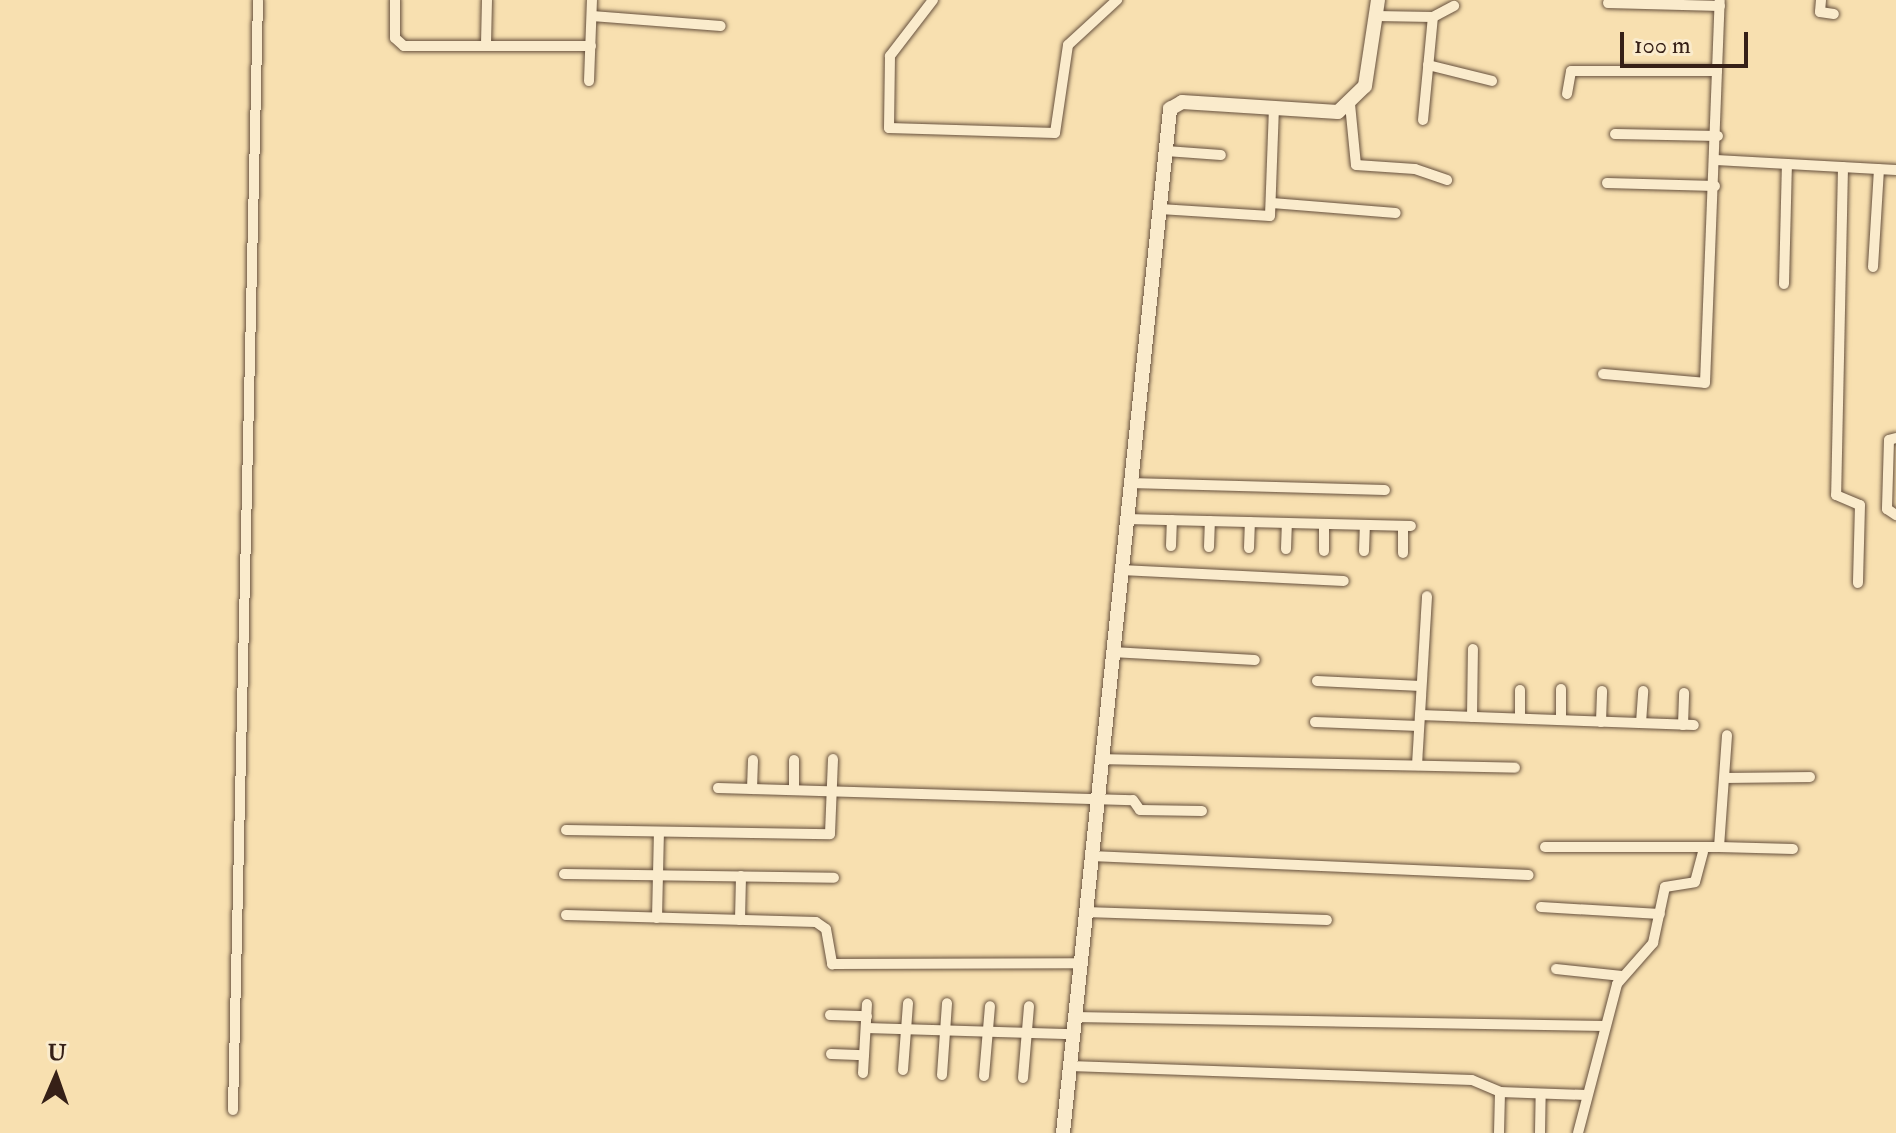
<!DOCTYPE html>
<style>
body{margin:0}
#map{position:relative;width:1896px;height:1133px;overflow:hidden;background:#f8e0b0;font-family:"IM FELL Double Pica",serif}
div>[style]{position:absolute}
.roads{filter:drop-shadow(0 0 2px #66503d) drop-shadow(0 0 2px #66503d)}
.street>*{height:10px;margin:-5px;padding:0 5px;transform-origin:5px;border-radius:5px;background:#faebcc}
.secondary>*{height:14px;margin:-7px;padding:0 7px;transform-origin:7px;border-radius:7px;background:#faebcc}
span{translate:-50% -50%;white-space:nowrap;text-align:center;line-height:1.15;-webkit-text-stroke:8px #faebcc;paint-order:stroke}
.north{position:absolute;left:16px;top:1037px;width:80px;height:80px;-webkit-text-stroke:6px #faebcc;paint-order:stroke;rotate:2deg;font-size:22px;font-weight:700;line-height:32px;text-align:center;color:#362017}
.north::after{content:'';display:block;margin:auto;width:28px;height:36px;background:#362017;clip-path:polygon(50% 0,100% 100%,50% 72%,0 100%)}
.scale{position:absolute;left:1620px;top:32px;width:128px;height:36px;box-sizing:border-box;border:4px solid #362017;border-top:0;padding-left:10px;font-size:24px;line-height:28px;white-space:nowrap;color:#362017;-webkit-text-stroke:6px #faebcc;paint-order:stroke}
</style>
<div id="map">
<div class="roads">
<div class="street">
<div style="left:395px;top:0;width:38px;rotate:90deg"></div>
<div style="left:395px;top:38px;width:12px;rotate:42deg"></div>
<div style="left:404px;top:46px;width:187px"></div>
<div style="left:933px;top:0;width:71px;rotate:127.5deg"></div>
<div style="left:890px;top:56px;width:72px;rotate:90.8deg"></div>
<div style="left:889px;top:128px;width:166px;rotate:1.7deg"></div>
<div style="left:1055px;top:133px;width:89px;rotate:-81.6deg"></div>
<div style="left:1068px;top:45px;width:67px;rotate:-42.6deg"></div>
<div style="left:1821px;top:0;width:12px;rotate:95deg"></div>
<div style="left:1820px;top:12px;width:14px;rotate:8deg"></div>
<div style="left:1608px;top:3px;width:112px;rotate:1.5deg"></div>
<div style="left:592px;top:16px;width:129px;rotate:4.4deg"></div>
<div style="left:1376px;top:16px;width:57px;rotate:1deg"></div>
<div style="left:486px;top:44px;width:44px;rotate:-88.7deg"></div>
<div style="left:1428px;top:65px;width:66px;rotate:14deg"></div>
<div style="left:589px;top:81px;width:81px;rotate:-87.9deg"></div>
<div style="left:1567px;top:94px;width:23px;rotate:-80deg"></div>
<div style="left:1571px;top:71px;width:146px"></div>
<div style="left:1350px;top:104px;width:61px;rotate:84.4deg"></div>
<div style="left:1356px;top:165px;width:59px;rotate:3.9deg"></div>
<div style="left:1415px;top:169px;width:34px;rotate:19deg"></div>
<div style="left:1423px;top:120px;width:103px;rotate:-84.5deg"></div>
<div style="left:1433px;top:17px;width:24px;rotate:-28deg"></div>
<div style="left:1615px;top:134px;width:103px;rotate:1.1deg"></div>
<div style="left:1166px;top:151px;width:55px;rotate:4.2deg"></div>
<div style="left:1716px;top:160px;width:180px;rotate:3.2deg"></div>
<div style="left:1843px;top:167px;width:328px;rotate:91.2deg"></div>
<div style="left:1836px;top:495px;width:26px;rotate:23deg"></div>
<div style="left:1860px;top:505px;width:78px;rotate:91.5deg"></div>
<div style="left:1607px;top:183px;width:108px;rotate:1.6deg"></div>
<div style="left:1272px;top:203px;width:124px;rotate:4.6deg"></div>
<div style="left:1160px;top:209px;width:110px;rotate:3.6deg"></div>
<div style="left:1270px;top:216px;width:107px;rotate:-87.9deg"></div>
<div style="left:1873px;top:267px;width:98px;rotate:-86.5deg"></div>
<div style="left:1784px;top:284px;width:120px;rotate:-88.6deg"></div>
<div style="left:1603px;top:374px;width:102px;rotate:5deg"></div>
<div style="left:1705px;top:383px;width:383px;rotate:-87.8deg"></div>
<div style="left:1896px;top:438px;width:7px;rotate:164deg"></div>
<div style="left:1889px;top:440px;width:69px;rotate:91.7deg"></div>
<div style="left:1887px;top:509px;width:11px;rotate:34deg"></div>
<div style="left:1130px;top:483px;width:255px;rotate:1.6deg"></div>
<div style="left:1126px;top:519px;width:285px;rotate:1.4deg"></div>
<div style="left:1171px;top:546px;width:26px;rotate:-88deg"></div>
<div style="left:1209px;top:547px;width:26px;rotate:-88deg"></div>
<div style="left:1249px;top:548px;width:26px;rotate:-88deg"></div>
<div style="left:1286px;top:549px;width:26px;rotate:-88deg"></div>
<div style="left:1324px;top:551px;width:27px;rotate:-90deg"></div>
<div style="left:1364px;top:551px;width:26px;rotate:-88deg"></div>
<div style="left:1403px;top:553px;width:27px;rotate:-90deg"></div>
<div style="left:1121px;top:570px;width:223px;rotate:2.8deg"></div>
<div style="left:1112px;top:652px;width:143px;rotate:3.2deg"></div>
<div style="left:1317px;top:681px;width:104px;rotate:2.8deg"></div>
<div style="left:1420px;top:715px;width:274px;rotate:2.1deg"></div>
<div style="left:1472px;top:717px;width:68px;rotate:-89.2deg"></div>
<div style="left:1520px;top:718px;width:28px;rotate:-90deg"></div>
<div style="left:1561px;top:720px;width:31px;rotate:-90deg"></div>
<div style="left:1315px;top:722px;width:104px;rotate:2.2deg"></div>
<div style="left:1601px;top:722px;width:31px;rotate:-88deg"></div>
<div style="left:1641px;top:723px;width:32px;rotate:-86deg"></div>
<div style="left:1683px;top:725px;width:32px;rotate:-88deg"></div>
<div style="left:1101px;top:759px;width:414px;rotate:1.2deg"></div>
<div style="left:794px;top:760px;width:30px;rotate:90deg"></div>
<div style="left:1417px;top:765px;width:169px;rotate:-86.6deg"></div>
<div style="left:1728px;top:778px;width:82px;rotate:-0.7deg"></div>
<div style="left:718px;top:788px;width:415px;rotate:1.7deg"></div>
<div style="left:1133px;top:800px;width:12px;rotate:55deg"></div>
<div style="left:1140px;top:810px;width:62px;rotate:0.9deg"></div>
<div style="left:752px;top:789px;width:29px;rotate:-88deg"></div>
<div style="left:566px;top:830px;width:264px;rotate:0.9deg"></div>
<div style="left:830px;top:834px;width:75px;rotate:-87.7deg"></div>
<div style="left:1545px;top:847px;width:174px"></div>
<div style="left:1719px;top:847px;width:112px;rotate:-85.9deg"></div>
<div style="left:1719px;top:847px;width:74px;rotate:1.5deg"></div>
<div style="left:1091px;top:856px;width:438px;rotate:2.5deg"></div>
<div style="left:564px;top:874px;width:270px;rotate:0.8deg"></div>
<div style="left:1541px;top:907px;width:119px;rotate:3.4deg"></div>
<div style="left:1085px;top:912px;width:242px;rotate:1.9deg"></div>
<div style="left:566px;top:915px;width:250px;rotate:1.6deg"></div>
<div style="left:816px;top:922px;width:12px;rotate:35deg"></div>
<div style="left:826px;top:929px;width:36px;rotate:80deg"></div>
<div style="left:832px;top:964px;width:248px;rotate:-0.2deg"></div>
<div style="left:657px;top:918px;width:86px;rotate:-88.7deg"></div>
<div style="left:740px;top:920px;width:44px;rotate:-88.7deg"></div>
<div style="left:1556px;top:969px;width:66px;rotate:6.1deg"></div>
<div style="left:830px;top:1015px;width:37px;rotate:2deg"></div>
<div style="left:1074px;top:1017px;width:531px;rotate:0.97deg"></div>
<div style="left:866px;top:1028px;width:207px;rotate:1.7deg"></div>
<div style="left:831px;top:1054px;width:33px;rotate:2deg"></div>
<div style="left:1070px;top:1066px;width:402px;rotate:2deg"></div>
<div style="left:1472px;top:1080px;width:30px;rotate:23deg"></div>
<div style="left:1500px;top:1092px;width:86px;rotate:2deg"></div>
<div style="left:903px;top:1070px;width:67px;rotate:-85.7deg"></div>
<div style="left:863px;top:1073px;width:69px;rotate:-86.7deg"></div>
<div style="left:942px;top:1075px;width:72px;rotate:-86deg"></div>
<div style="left:984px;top:1076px;width:70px;rotate:-85.1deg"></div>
<div style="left:1023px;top:1078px;width:72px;rotate:-85.2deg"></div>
<div style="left:233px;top:1110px;width:1110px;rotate:-88.71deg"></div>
<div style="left:1499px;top:1133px;width:41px;rotate:-88.6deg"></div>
<div style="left:1540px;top:1133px;width:39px;rotate:-89deg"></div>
<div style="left:1578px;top:1133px;width:154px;rotate:-75.3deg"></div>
<div style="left:1617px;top:984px;width:55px;rotate:-48.7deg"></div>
<div style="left:1653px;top:943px;width:57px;rotate:-77.9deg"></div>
<div style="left:1665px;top:887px;width:30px;rotate:-9deg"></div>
<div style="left:1695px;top:882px;width:31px;rotate:-75deg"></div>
</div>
<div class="secondary">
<div style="left:1063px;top:1133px;width:1030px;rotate:-84.03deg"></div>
<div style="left:1170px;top:109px;width:14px;rotate:-30deg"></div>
<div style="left:1182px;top:102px;width:156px;rotate:3.7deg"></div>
<div style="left:1338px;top:112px;width:37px;rotate:-44deg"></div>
<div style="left:1365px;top:86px;width:87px;rotate:-81.4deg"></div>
</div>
</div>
<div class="north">U</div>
<div class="scale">100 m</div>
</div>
